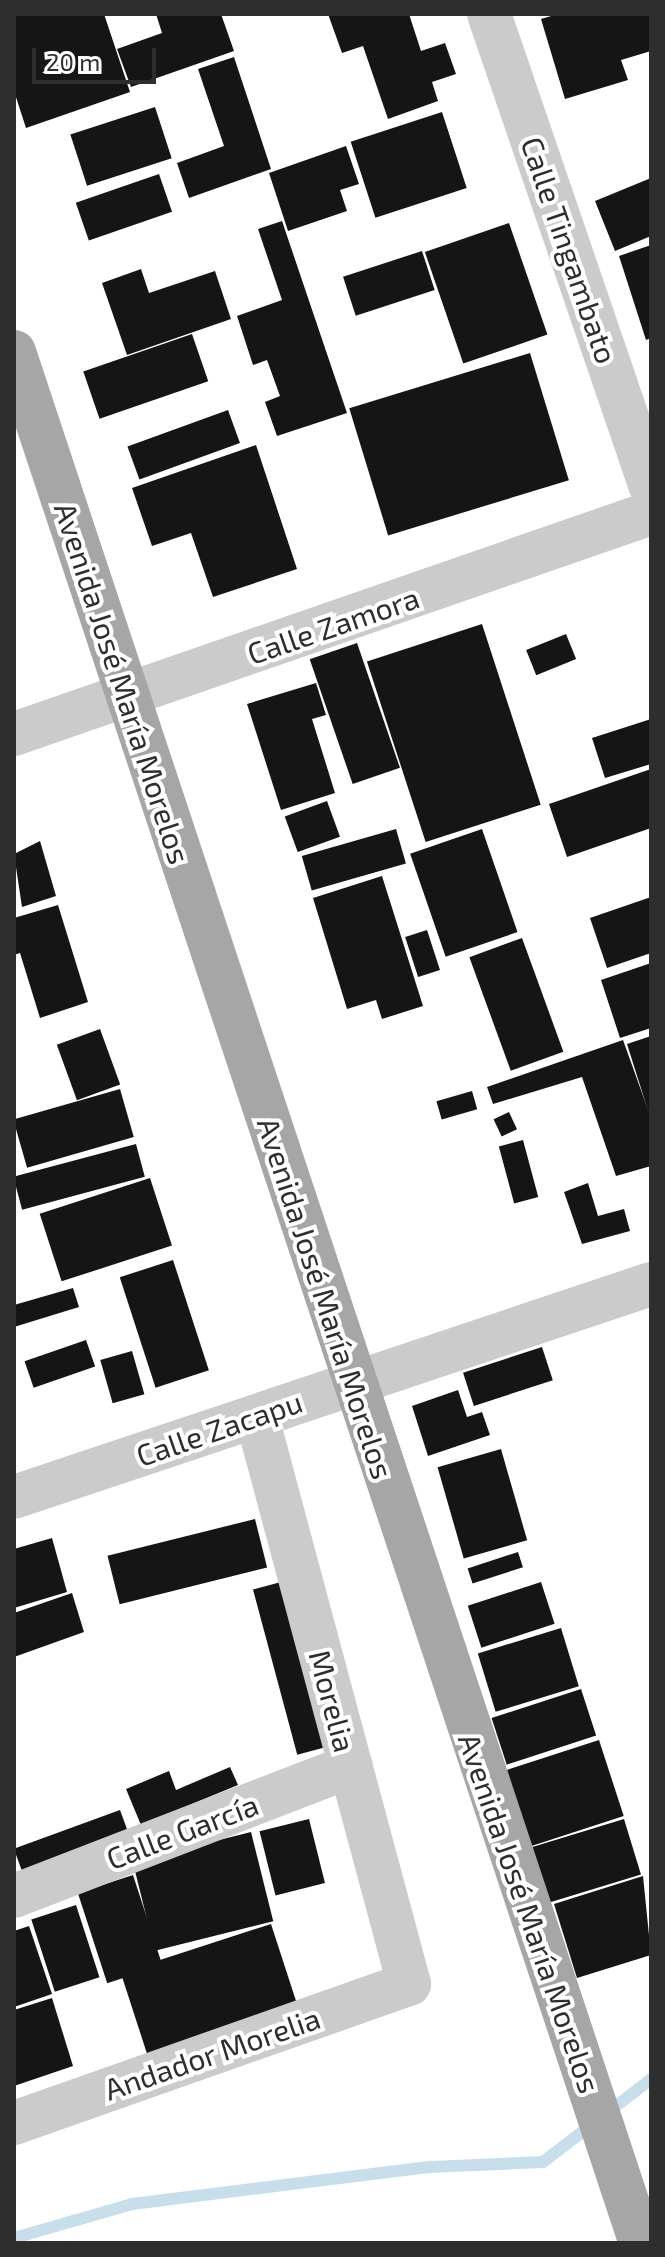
<!DOCTYPE html>
<meta charset="utf-8">
<style>
body{margin:0}
#map{position:relative;width:665px;height:2257px;overflow:hidden;background:#fff;font-family:"Exo 2",sans-serif}
div>[style]{position:absolute}
.stream>*{height:12px;margin:-6px;padding:0 6px;transform-origin:6px;border-radius:6px;background:#c8dfeb}
.building>*{inset:0;background:#151515;transform-origin:0 0}
.minor>*{height:44px;margin:-22px;padding:0 22px;transform-origin:22px;border-radius:22px;background:#cbcbcb}
.primary>*{height:44px;margin:-22px;padding:0 22px;transform-origin:22px;border-radius:22px;background:#a6a6a6}
span{translate:-50% -50%;white-space:nowrap;text-align:center;line-height:1.15;-webkit-text-stroke:8px #fff;paint-order:stroke}
.street-label{font-size:30px;color:#2e2e2e}
.frame{position:absolute;inset:0;border:16px solid #2e2e2e;pointer-events:none}
.scale{position:absolute;left:32px;top:48px;width:124px;height:36px;box-sizing:border-box;border:4px solid #2e2e2e;border-top:0;padding-left:10px;font-size:24px;line-height:28px;white-space:nowrap;color:#2e2e2e;-webkit-text-stroke:6px #fff;paint-order:stroke}
</style>
<div id="map">
<div class="stream">
<div style="left:14px;top:2238px;width:123px;rotate:-16.1deg"></div>
<div style="left:132px;top:2204px;width:301px;rotate:-7.1deg"></div>
<div style="left:431px;top:2167px;width:112px;rotate:-2.6deg"></div>
<div style="left:543px;top:2162px;width:136px;rotate:-37.5deg"></div>
</div>
<div class="building">
<div style="clip-path:polygon(14px 14px,104px 14px,130px 92px,26px 128px,14px 91px)"></div>
<div style="clip-path:polygon(156px 14px,221px 14px,234px 51px,131px 87px,117px 49px,162px 33px)"></div>
<div style="clip-path:polygon(328px 14px,409px 14px,421px 51px,445px 43px,456px 74px,432px 82px,438px 101px,388px 119px,363px 46px,342px 53px)"></div>
<div style="clip-path:polygon(558px 14px,651px 14px,651px 51px,621px 60px,628px 80px,565px 99px,541px 19px)"></div>
<div style="clip-path:polygon(234px 57px,271px 169px,189px 198px,177px 163px,224px 146px,198px 69px)"></div>
<div style="left:155px;top:107px;width:54px;height:89px;rotate:72deg"></div>
<div style="left:442px;top:112px;width:80px;height:96px;rotate:72deg"></div>
<div style="clip-path:polygon(346px 146px,359px 184px,340px 190px,347px 211px,288px 231px,269px 173px)"></div>
<div style="left:159px;top:174px;width:40px;height:88px;rotate:71deg"></div>
<div style="clip-path:polygon(651px 178px,651px 236px,615px 251px,595px 201px)"></div>
<div style="clip-path:polygon(282px 221px,347px 413px,277px 436px,265px 402px,280px 396px,267px 360px,253px 365px,237px 316px,282px 300px,258px 229px)"></div>
<div style="left:509px;top:223px;width:118px;height:89px;rotate:71deg"></div>
<div style="clip-path:polygon(651px 245px,651px 338px,646px 340px,619px 256px)"></div>
<div style="left:422px;top:251px;width:41px;height:83px;rotate:72deg"></div>
<div style="clip-path:polygon(141px 269px,149px 293px,215px 271px,231px 319px,127px 355px,102px 283px)"></div>
<div style="left:192px;top:334px;width:50px;height:115px;rotate:71deg"></div>
<div style="left:530px;top:353px;width:133px;height:189px;rotate:73deg"></div>
<div style="left:228px;top:410px;width:35px;height:107px;rotate:70deg"></div>
<div style="clip-path:polygon(256px 445px,297px 569px,213px 597px,191px 533px,152px 546px,132px 488px)"></div>
<div style="left:482px;top:624px;width:190px;height:121px;rotate:72deg"></div>
<div style="left:566px;top:634px;width:27px;height:43px;rotate:68deg"></div>
<div style="left:357px;top:643px;width:132px;height:50px;rotate:71deg"></div>
<div style="clip-path:polygon(316px 683px,326px 715px,312px 719px,335px 793px,281px 810px,247px 704px)"></div>
<div style="clip-path:polygon(651px 719px,651px 764px,605px 778px,592px 738px)"></div>
<div style="clip-path:polygon(651px 769px,651px 828px,567px 857px,549px 804px)"></div>
<div style="left:327px;top:801px;width:38px;height:45px;rotate:70deg"></div>
<div style="left:396px;top:829px;width:36px;height:98px;rotate:74deg"></div>
<div style="left:482px;top:829px;width:109px;height:76px;rotate:71deg"></div>
<div style="clip-path:polygon(40px 841px,56px 896px,22px 907px,14px 854px)"></div>
<div style="clip-path:polygon(382px 876px,423px 1006px,382px 1019px,376px 1000px,347px 1009px,313px 898px)"></div>
<div style="clip-path:polygon(651px 897px,651px 953px,607px 968px,590px 918px)"></div>
<div style="clip-path:polygon(58px 905px,88px 1002px,40px 1018px,20px 953px,14px 955px,14px 918px)"></div>
<div style="left:427px;top:930px;width:42px;height:23px;rotate:72deg"></div>
<div style="left:522px;top:938px;width:121px;height:56px;rotate:70deg"></div>
<div style="clip-path:polygon(651px 963px,651px 1028px,620px 1038px,601px 980px)"></div>
<div style="left:100px;top:1029px;width:59px;height:46px;rotate:70deg"></div>
<div style="clip-path:polygon(651px 1036px,651px 1117px,650px 1117px,627px 1044px)"></div>
<div style="clip-path:polygon(623px 1040px,651px 1118px,651px 1166px,616px 1176px,582px 1077px,493px 1104px,487px 1087px)"></div>
<div style="left:120px;top:1089px;width:50px;height:111px;rotate:74deg"></div>
<div style="left:472px;top:1091px;width:19px;height:37px;rotate:74deg"></div>
<div style="left:509px;top:1112px;width:19px;height:17px;rotate:65deg"></div>
<div style="left:523px;top:1140px;width:59px;height:25px;rotate:75deg"></div>
<div style="left:136px;top:1144px;width:34px;height:127px;rotate:75deg"></div>
<div style="left:150px;top:1178px;width:71px;height:116px;rotate:72deg"></div>
<div style="clip-path:polygon(588px 1183px,598px 1216px,624px 1209px,630px 1231px,582px 1244px,564px 1192px)"></div>
<div style="left:173px;top:1260px;width:116px;height:56px;rotate:72deg"></div>
<div style="clip-path:polygon(73px 1288px,79px 1307px,14px 1327px,14px 1305px)"></div>
<div style="left:86px;top:1340px;width:28px;height:65px;rotate:71deg"></div>
<div style="left:542px;top:1347px;width:35px;height:83px;rotate:72deg"></div>
<div style="left:132px;top:1351px;width:45px;height:33px;rotate:74deg"></div>
<div style="clip-path:polygon(458px 1390px,467px 1417px,482px 1412px,490px 1435px,428px 1456px,412px 1406px)"></div>
<div style="left:501px;top:1449px;width:95px;height:66px;rotate:74deg"></div>
<div style="left:255px;top:1519px;width:50px;height:152px;rotate:76deg"></div>
<div style="clip-path:polygon(52px 1538px,67px 1592px,14px 1608px,14px 1549px)"></div>
<div style="left:518px;top:1552px;width:16px;height:53px;rotate:72deg"></div>
<div style="left:281px;top:1582px;width:171px;height:29px;rotate:75deg"></div>
<div style="left:541px;top:1582px;width:44px;height:77px;rotate:72deg"></div>
<div style="clip-path:polygon(72px 1593px,84px 1632px,14px 1657px,14px 1613px)"></div>
<div style="left:561px;top:1628px;width:61px;height:87px;rotate:73deg"></div>
<div style="left:581px;top:1689px;width:49px;height:94px;rotate:72deg"></div>
<div style="left:599px;top:1740px;width:80px;height:101px;rotate:72deg"></div>
<div style="clip-path:polygon(230px 1767px,238px 1785px,141px 1825px,126px 1789px,169px 1771px,176px 1790px)"></div>
<div style="left:120px;top:1810px;width:27px;height:113px;rotate:70deg"></div>
<div style="left:309px;top:1819px;width:66px;height:51px;rotate:76deg"></div>
<div style="left:624px;top:1819px;width:58px;height:100px;rotate:73deg"></div>
<div style="left:251px;top:1832px;width:92px;height:122px;rotate:76deg"></div>
<div style="left:133px;top:1875px;width:95px;height:58px;rotate:72deg"></div>
<div style="clip-path:polygon(643px 1876px,651px 1955px,577px 1978px,554px 1904px)"></div>
<div style="left:76px;top:1905px;width:76px;height:47px;rotate:72deg"></div>
<div style="left:271px;top:1924px;width:96px;height:158px;rotate:72deg"></div>
<div style="clip-path:polygon(29px 1926px,52px 1994px,14px 2007px,14px 1931px)"></div>
<div style="clip-path:polygon(52px 1998px,73px 2066px,14px 2086px,14px 2010px)"></div>
</div>
<div class="minor">
<div style="left:489px;top:14px;width:499px;rotate:71.1deg"></div>
<div style="left:14px;top:734px;width:674px;rotate:-19.13deg"></div>
<div style="left:14px;top:1497px;width:672px;rotate:-18.49deg"></div>
<div style="left:14px;top:1896px;width:361px;rotate:-21.1deg"></div>
<div style="left:14px;top:2123px;width:419px;rotate:-19.4deg"></div>
<div style="left:409px;top:1984px;width:586px;rotate:-105.03deg"></div>
</div>
<div class="primary">
<div style="left:14px;top:352px;width:1992px;rotate:71.66deg"></div>
</div>
<div class="street-label">
<span style="left:570px;top:250px;rotate:71deg">Calle Tingambato</span>
<span style="left:333px;top:625px;rotate:-19deg">Calle Zamora</span>
<span style="left:123px;top:683px;rotate:72deg">Avenida José María Morelos</span>
<span style="left:326px;top:1298px;rotate:72deg">Avenida José María Morelos</span>
<span style="left:219px;top:1428px;rotate:-19deg">Calle Zacapu</span>
<span style="left:333px;top:1701px;rotate:75deg">Morelia</span>
<span style="left:182px;top:1831px;rotate:-21deg">Calle García</span>
<span style="left:530px;top:1913px;rotate:71deg">Avenida José María Morelos</span>
<span style="left:212px;top:2053px;rotate:-19deg">Andador Morelia</span>
</div>
<div class="frame"></div>
<div class="scale">20 m</div>
</div>
